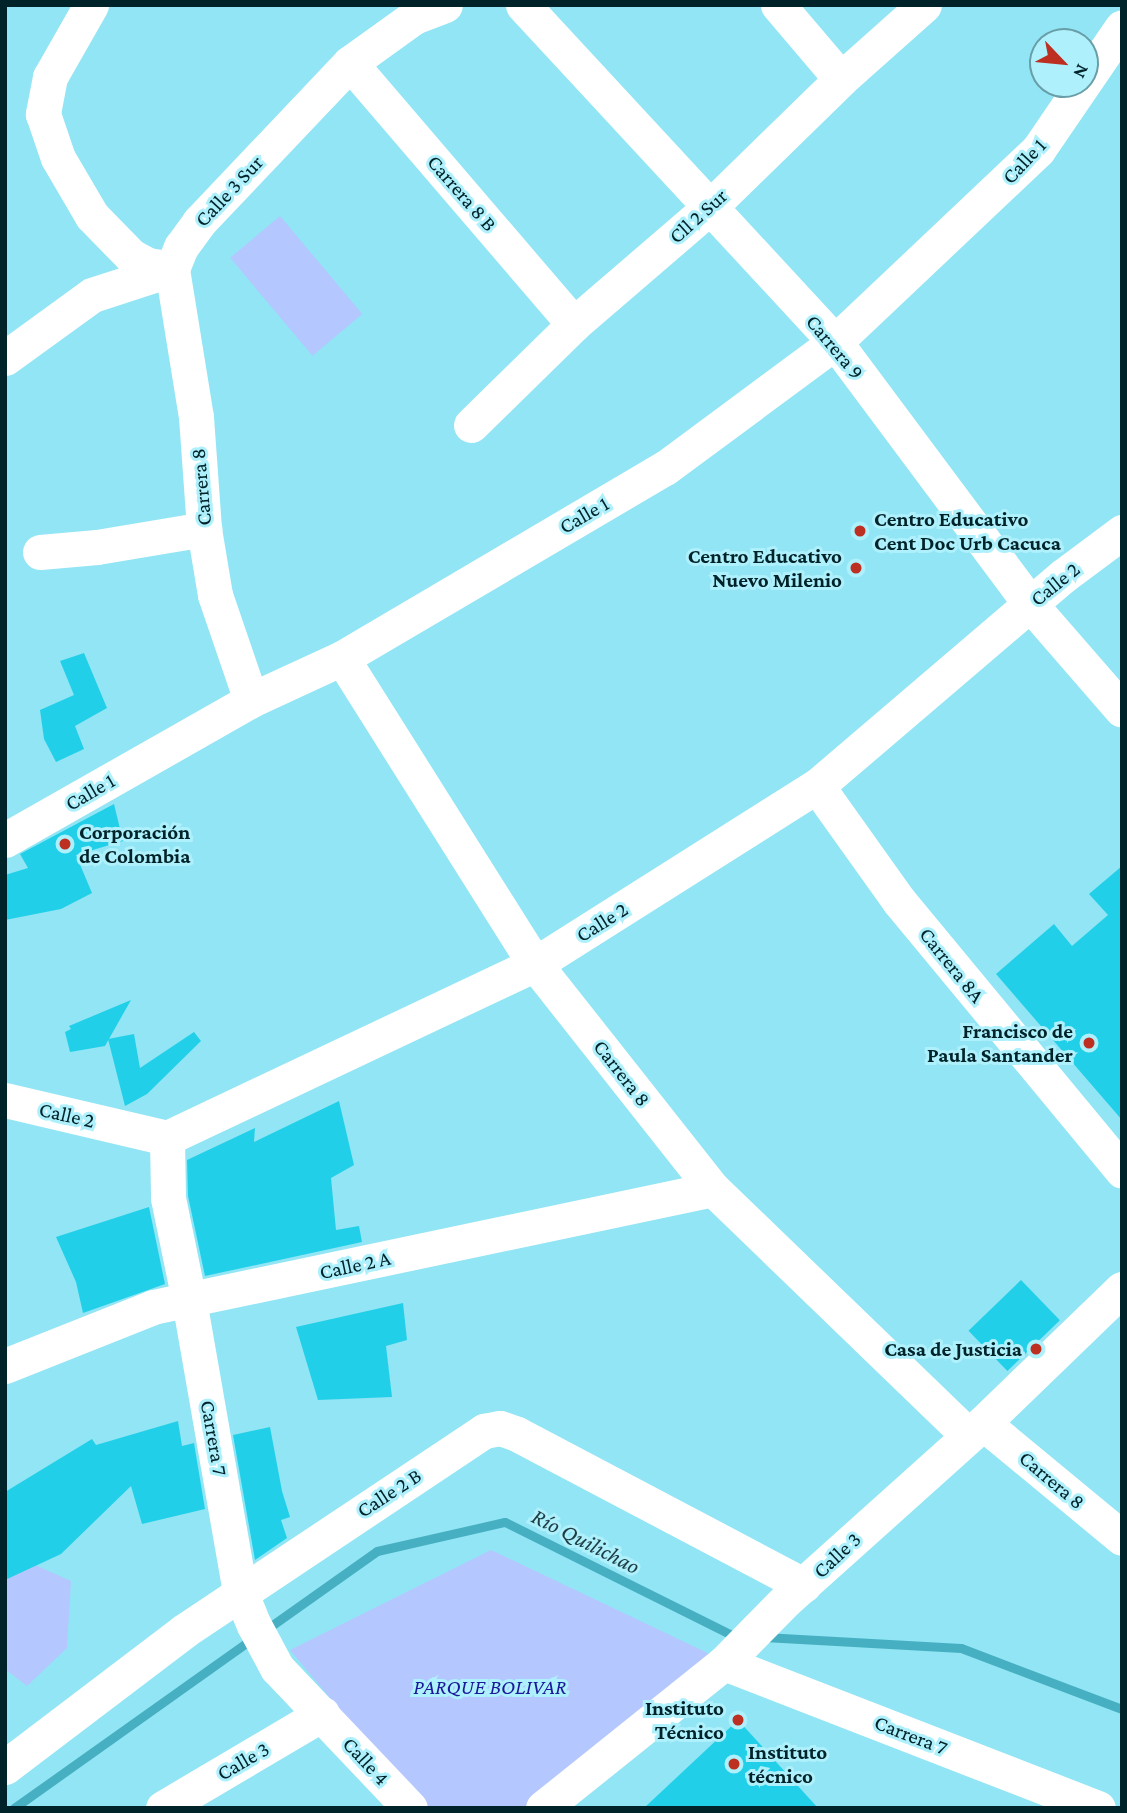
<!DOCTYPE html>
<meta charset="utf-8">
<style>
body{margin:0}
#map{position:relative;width:1127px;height:1813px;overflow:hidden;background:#92e5f4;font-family:"Crimson Pro",serif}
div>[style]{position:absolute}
.green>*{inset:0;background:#b4c7fe;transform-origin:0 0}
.stream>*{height:9px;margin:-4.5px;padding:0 4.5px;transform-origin:4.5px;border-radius:4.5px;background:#46b0c2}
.building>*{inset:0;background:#21d0e8;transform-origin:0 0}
.minor>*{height:35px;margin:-17.5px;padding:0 17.5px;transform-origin:17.5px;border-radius:17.5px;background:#fff}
.dots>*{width:19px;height:19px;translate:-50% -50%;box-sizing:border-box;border:4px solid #aef0fb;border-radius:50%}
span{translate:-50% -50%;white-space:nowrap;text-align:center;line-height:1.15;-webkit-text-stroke:6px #aef0fb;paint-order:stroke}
.street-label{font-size:21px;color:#002329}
.poi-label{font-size:21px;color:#002329;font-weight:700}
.left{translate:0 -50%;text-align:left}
.right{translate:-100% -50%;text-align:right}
.park-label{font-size:21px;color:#1b1899;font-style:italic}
.water-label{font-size:23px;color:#1d3d43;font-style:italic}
.frame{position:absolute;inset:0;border:7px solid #002329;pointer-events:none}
.north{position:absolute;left:1029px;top:28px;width:70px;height:70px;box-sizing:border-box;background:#aef0fb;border:2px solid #689ea7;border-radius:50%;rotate:116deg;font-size:19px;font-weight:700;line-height:28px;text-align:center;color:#002329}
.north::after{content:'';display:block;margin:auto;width:24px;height:32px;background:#bd3021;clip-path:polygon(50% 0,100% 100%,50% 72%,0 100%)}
</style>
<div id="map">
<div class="green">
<div style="left:280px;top:216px;width:128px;height:65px;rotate:50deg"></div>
<div style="clip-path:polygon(491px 1550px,714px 1656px,547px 1808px,422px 1808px,290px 1650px)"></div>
<div style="clip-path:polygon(35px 1565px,71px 1581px,67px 1648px,27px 1686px,5px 1669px,5px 1578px)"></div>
</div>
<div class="stream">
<div style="left:264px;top:1631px;width:138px;rotate:-35.3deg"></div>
<div style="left:377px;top:1551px;width:131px;rotate:-12.8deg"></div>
<div style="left:505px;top:1522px;width:254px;rotate:26.5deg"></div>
<div style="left:732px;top:1635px;width:8px;rotate:7deg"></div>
<div style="left:764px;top:1637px;width:197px;rotate:3.2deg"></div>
<div style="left:961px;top:1648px;width:172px;rotate:20.8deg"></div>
<div style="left:14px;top:1808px;width:292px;rotate:-35.4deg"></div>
</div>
<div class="building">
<div style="clip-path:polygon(84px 653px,107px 708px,75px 726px,84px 749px,56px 762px,44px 739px,40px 710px,74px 695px,60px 661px)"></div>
<div style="clip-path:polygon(114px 804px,123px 841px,76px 855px,92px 893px,61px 909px,5px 920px,5px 875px,28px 868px,20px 854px)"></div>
<div style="clip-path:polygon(1122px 866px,1122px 1120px,996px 974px,1054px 924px,1072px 946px,1108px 915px,1089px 894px)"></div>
<div style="clip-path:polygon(131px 1000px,105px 1046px,70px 1052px,65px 1032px,71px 1029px,69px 1026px)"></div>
<div style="clip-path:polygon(194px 1032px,201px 1041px,147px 1094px,125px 1106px,108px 1039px,134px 1034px,140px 1068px)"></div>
<div style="clip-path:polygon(339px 1101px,354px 1165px,331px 1178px,336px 1230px,359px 1226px,362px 1242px,205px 1276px,188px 1196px,187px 1160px,255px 1128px,254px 1142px)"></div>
<div style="clip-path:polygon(149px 1207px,165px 1284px,83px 1313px,76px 1282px,56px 1237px)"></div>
<div style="left:1021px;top:1280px;width:56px;height:73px;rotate:46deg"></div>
<div style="clip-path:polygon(403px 1303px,407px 1340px,386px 1346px,392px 1397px,318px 1400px,296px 1327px)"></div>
<div style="clip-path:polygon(178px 1421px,182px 1446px,194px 1443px,205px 1509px,142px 1524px,131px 1486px,61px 1554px,5px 1580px,5px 1492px,92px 1439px,96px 1445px)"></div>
<div style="clip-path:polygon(270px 1427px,282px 1491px,290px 1517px,281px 1520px,287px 1538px,255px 1560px,233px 1435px)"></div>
<div style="clip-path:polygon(738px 1720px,818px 1808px,644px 1808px)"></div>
</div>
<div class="minor">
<div style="left:91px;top:5px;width:83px;rotate:119.7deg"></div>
<div style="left:50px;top:77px;width:38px;rotate:101deg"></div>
<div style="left:43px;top:114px;width:46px;rotate:71.2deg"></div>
<div style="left:58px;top:158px;width:67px;rotate:59.6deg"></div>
<div style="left:92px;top:216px;width:56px;rotate:45.7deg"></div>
<div style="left:131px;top:256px;width:19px;rotate:28deg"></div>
<div style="left:148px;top:265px;width:24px;rotate:9deg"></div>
<div style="left:172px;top:269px;width:150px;rotate:80.8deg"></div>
<div style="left:196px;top:417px;width:112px;rotate:85.9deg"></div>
<div style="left:204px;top:529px;width:67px;rotate:80.5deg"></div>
<div style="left:215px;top:595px;width:111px;rotate:71.1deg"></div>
<div style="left:523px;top:5px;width:459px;rotate:47.2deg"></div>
<div style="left:835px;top:342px;width:327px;rotate:53.3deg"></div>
<div style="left:1030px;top:604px;width:140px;rotate:49deg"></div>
<div style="left:778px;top:5px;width:97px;rotate:49.6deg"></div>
<div style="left:350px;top:63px;width:344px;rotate:49.4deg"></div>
<div style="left:1085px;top:81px;width:65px;rotate:-55.6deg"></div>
<div style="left:5px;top:358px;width:107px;rotate:-35.9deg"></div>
<div style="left:92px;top:295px;width:84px;rotate:-18deg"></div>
<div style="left:172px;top:269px;width:24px;rotate:-68deg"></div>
<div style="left:181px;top:247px;width:31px;rotate:-54deg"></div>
<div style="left:199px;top:222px;width:219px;rotate:-46.5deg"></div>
<div style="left:350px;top:63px;width:79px;rotate:-35.7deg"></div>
<div style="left:414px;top:17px;width:33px;rotate:-21deg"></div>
<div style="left:471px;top:425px;width:144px;rotate:-44.4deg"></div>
<div style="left:574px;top:324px;width:179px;rotate:-40.7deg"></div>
<div style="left:710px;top:207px;width:183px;rotate:-44.3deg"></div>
<div style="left:841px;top:79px;width:111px;rotate:-41.7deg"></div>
<div style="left:40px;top:552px;width:57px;rotate:-5deg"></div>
<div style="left:97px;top:547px;width:109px;rotate:-9.5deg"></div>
<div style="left:342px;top:658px;width:362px;rotate:57.8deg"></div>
<div style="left:535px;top:964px;width:287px;rotate:51.7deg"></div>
<div style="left:713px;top:1189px;width:354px;rotate:44deg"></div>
<div style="left:817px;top:786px;width:141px;rotate:54.5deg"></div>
<div style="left:899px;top:901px;width:350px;rotate:50.4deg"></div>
<div style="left:5px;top:840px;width:283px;rotate:-29.6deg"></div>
<div style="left:251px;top:700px;width:100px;rotate:-24.8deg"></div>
<div style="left:342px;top:658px;width:375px;rotate:-30.5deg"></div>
<div style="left:665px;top:468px;width:212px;rotate:-36.5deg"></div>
<div style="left:835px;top:342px;width:279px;rotate:-43.4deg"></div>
<div style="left:1038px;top:150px;width:80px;rotate:-55.7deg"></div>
<div style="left:5px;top:1100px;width:166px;rotate:13.2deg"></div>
<div style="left:167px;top:1138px;width:407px;rotate:-25.3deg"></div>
<div style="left:535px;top:964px;width:333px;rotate:-32.3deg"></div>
<div style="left:817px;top:786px;width:323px;rotate:-40.5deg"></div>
<div style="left:1063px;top:576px;width:74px;rotate:-36.7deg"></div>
<div style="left:167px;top:1138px;width:60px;rotate:89deg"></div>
<div style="left:168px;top:1198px;width:104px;rotate:78.4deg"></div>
<div style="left:189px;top:1300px;width:295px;rotate:80.1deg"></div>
<div style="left:240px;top:1591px;width:37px;rotate:68deg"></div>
<div style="left:254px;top:1625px;width:49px;rotate:61.9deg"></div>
<div style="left:277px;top:1668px;width:193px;rotate:46.5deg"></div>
<div style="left:5px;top:1366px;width:159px;rotate:-21.7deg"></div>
<div style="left:153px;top:1307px;width:572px;rotate:-11.9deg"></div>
<div style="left:983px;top:1423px;width:180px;rotate:39.6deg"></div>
<div style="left:724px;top:1663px;width:401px;rotate:21.2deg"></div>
<div style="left:5px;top:1767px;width:225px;rotate:-37.2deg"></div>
<div style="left:184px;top:1631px;width:361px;rotate:-33.7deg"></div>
<div style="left:484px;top:1431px;width:16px;rotate:-11deg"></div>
<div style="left:500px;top:1428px;width:18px;rotate:19deg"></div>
<div style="left:517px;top:1434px;width:324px;rotate:27.8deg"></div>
<div style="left:163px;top:1808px;width:185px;rotate:-30.6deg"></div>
<div style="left:543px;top:1808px;width:232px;rotate:-38.7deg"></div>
<div style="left:724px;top:1663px;width:88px;rotate:-45.5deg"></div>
<div style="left:786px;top:1600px;width:265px;rotate:-41.9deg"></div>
<div style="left:983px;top:1423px;width:193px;rotate:-44deg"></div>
</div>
<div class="dots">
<div style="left:860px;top:531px;background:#bd3021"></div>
<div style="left:856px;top:568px;background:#bd3021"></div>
<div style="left:65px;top:844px;background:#bd3021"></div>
<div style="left:1089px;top:1043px;background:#bd3021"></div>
<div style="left:1036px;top:1349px;background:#bd3021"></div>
<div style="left:738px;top:1720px;background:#bd3021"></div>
<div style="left:734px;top:1764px;background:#bd3021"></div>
</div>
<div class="street-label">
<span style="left:1024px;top:161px;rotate:-47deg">Calle 1</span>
<span style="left:229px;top:191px;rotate:-47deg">Calle 3 Sur</span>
<span style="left:462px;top:193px;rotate:49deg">Carrera 8 B</span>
<span style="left:698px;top:216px;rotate:-42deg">Cll 2 Sur</span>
<span style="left:835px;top:347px;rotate:50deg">Carrera 9</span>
<span style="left:201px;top:487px;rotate:-95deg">Carrera 8</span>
<span style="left:584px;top:515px;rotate:-30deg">Calle 1</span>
<span style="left:1055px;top:584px;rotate:-39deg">Calle 2</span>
<span style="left:90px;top:792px;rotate:-30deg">Calle 1</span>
<span style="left:602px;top:922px;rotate:-32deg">Calle 2</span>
<span style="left:952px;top:965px;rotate:51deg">Carrera 8A</span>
<span style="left:622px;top:1073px;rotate:52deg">Carrera 8</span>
<span style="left:67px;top:1115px;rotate:13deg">Calle 2</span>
<span style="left:355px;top:1265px;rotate:-12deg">Calle 2 A</span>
<span style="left:214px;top:1438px;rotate:80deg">Carrera 7</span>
<span style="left:1052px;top:1480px;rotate:40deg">Carrera 8</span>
<span style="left:389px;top:1493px;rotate:-33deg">Calle 2 B</span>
<span style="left:837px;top:1555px;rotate:-43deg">Calle 3</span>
<span style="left:911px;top:1735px;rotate:21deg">Carrera 7</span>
<span style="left:243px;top:1761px;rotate:-30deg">Calle 3</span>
<span style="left:366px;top:1761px;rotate:47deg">Calle 4</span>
</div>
<div class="poi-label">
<span class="left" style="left:874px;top:531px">Centro Educativo<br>Cent Doc Urb Cacuca</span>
<span class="right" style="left:842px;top:568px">Centro Educativo<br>Nuevo Milenio</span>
<span class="left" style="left:79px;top:844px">Corporación<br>de Colombia</span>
<span class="right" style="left:1073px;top:1043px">Francisco de<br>Paula Santander</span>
<span class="right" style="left:1022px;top:1349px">Casa de Justicia</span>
<span class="right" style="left:724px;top:1720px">Instituto<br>Técnico</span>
<span class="left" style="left:748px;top:1764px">Instituto<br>técnico</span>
</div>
<div class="park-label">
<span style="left:490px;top:1687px">PARQUE BOLIVAR</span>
</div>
<div class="water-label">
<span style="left:586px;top:1541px;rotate:27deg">Río Quilichao</span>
</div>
<div class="frame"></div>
<div class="north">N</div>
</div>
